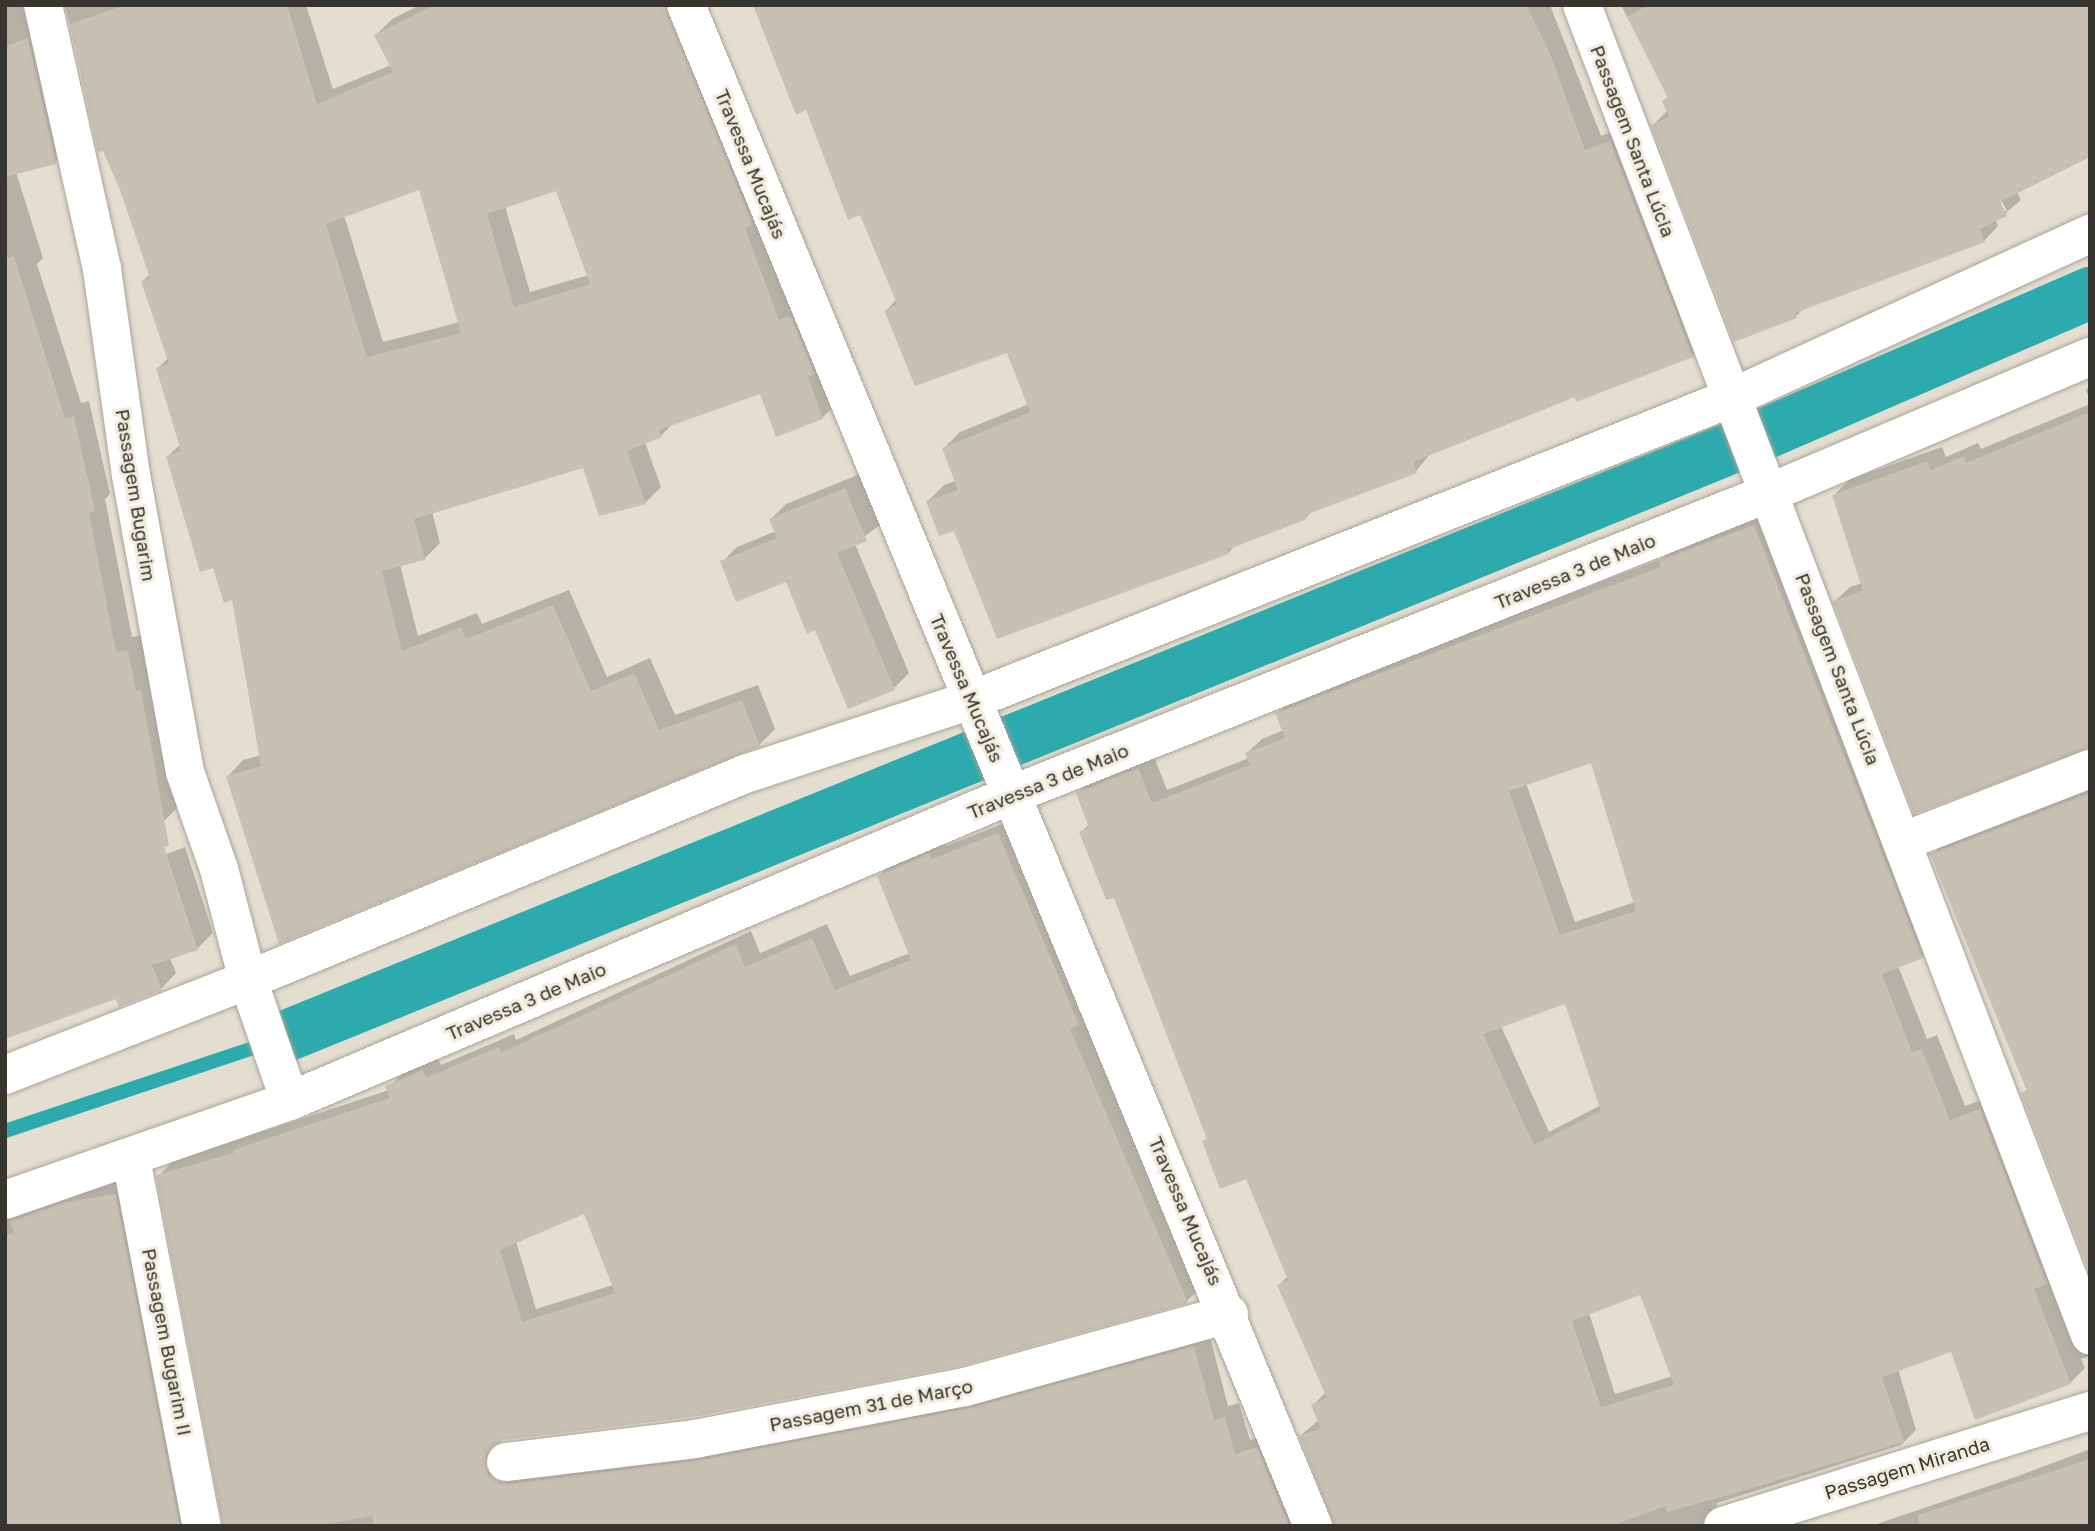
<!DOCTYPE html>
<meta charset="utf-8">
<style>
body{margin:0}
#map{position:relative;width:2095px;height:1531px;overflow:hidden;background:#e3ded0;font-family:"Golos Text",sans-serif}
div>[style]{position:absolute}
.shadow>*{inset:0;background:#0003}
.stream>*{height:14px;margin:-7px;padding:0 7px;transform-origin:7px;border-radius:7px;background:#2daaad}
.canal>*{height:52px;margin:-26px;padding:0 26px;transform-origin:26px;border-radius:26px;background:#2daaad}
.building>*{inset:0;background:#c6c1b2}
.roads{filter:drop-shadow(0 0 2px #aaa597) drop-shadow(0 0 2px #aaa597)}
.minor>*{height:38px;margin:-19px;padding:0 19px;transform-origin:19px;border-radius:19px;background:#fff}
span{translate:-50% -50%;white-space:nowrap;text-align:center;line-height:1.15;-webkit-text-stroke:6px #f1ecdd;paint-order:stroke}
.street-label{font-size:19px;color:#37352f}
.frame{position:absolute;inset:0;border:7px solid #37352f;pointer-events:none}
</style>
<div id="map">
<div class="shadow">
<div style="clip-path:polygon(5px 5px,40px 5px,71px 146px,55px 162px,16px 172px,43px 258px,37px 264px,81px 403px,89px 401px,110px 494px,105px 499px,132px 637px,144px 635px,179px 806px,163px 822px,5px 409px)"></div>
<div style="clip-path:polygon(evenodd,65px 5px,306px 5px,333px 89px,391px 65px,376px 35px,392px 19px,420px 5px,685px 5px,838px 402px,822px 418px,761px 392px,674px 422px,661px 436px,645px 442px,661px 487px,645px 503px,584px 466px,432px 511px,440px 543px,424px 559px,400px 565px,418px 636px,477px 613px,482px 624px,569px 590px,607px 677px,650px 658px,675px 715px,758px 685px,775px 729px,759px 745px,228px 776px,243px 760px,261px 755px,233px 598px,214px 566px,168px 456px,181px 444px,158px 368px,168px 358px,143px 281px,150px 274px,122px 190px,104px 149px,100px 150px,65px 5px,420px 188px,460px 322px,383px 342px,344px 215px,420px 188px,65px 5px,557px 189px,589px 275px,530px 292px,505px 206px,557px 189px)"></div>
<div style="clip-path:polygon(755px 5px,1550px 5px,1601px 136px,1626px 126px,1708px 340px,1692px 356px,1576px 395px,1431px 453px,1416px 471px,1314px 510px,1306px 517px,1236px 545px,1228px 553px,955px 529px,928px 501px,944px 485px,956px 481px,944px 448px,960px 432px,1029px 404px,1008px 350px,886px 311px,897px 299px,861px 213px)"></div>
<div style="clip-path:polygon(evenodd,1621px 5px,2090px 5px,2017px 192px,2021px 200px,1996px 221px,1998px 226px,1984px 241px,1805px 307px,1796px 316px,1653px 125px,1668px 110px,1664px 101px,1669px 97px,1621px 5px,1998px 194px,2007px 211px,2003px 211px,1998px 194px)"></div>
<div style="clip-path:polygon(2090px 386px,2090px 401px,2086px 390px)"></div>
<div style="clip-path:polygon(2090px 404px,2090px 748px,1835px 601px,1850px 587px,1862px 583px,1834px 495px,1849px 480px,1942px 447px,1946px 457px,1978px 443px,1981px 449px)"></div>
<div style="clip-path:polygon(860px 474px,881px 524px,855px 544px,909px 673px,894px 688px,816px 627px,787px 580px,722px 562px,737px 547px,776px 531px,771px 519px,786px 504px)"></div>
<div style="clip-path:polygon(evenodd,1769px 511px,1936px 942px,1922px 956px,1898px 966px,1927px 1039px,1937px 1035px,1965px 1106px,1995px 1095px,2090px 1336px,2090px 1356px,2081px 1359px,2085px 1368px,2070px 1383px,1952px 1350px,1898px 1369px,1916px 1430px,1901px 1445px,1717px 1503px,1716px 1518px,1725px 1526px,1334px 1526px,1301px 1435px,1319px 1420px,1313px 1405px,1326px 1392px,1279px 1285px,1288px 1276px,1247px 1177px,1204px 1141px,1208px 1137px,1115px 895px,1081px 832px,1090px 824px,1078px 793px,1093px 778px,1153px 754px,1167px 790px,1249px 758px,1247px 753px,1262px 739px,1284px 730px,1277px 714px,1292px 699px,1664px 558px,1675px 546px,1769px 511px,1593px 761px,1635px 902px,1575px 922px,1526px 783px,1593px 761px,1769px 511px,1566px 1002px,1601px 1105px,1549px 1132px,1501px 1026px,1566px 1002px,1769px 511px,1641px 1293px,1673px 1376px,1615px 1394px,1589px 1313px,1641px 1293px)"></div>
<div style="clip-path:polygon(2090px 785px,2090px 1268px,2023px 1093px,2028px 1089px,1932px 855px,1947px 840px)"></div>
<div style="clip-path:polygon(evenodd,1012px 820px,1202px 1286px,1187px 1301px,501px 1440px,502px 1460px,1209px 1333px,1228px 1406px,1239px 1403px,1250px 1440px,1272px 1434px,1315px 1526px,225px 1526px,158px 1176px,173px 1161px,389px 1090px,402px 1072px,437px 1056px,441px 1065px,514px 1034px,516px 1040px,751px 931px,760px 953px,827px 924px,850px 976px,910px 953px,879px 876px,893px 861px,944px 840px,946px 846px,1012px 820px,585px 1212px,613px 1285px,536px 1309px,516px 1241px,585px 1212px)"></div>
<div style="clip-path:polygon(185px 847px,213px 933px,197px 949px,170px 958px,176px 973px,161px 989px,117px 996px,5px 917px)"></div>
<div style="clip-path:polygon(130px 1180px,204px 1526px,5px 1526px,5px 1212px,81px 1188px)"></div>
<div style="clip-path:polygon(2090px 1449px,2090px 1526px,1871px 1526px,2018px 1476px)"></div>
</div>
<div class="stream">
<div style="left:5px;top:1131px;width:277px;rotate:-18.5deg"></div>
</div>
<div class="canal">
<div style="left:279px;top:1039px;width:1586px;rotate:-22.15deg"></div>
<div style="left:1748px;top:441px;width:373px;rotate:-23.4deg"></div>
</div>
<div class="building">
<div style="clip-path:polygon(evenodd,125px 5px,287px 5px,317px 104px,393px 72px,374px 35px,434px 5px,665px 5px,753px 225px,745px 228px,779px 320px,791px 316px,815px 374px,808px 377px,823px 419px,776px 437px,760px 394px,659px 430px,662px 437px,627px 451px,646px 504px,599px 516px,583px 468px,414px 519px,425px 560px,382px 571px,402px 651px,461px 627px,466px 639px,553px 605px,591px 691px,634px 673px,659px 730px,742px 700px,760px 746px,279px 944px,226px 776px,261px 766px,232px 600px,224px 603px,213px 568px,200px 572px,166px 456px,181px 451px,156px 368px,169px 364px,141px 281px,150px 278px,120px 190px,103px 151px,98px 152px,70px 24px,125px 5px,419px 190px,461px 333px,367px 357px,326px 224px,419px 190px,125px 5px,556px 191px,590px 284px,514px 307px,487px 214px,556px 191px)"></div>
<div style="clip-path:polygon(753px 5px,1526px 5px,1549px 51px,1585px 150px,1610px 141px,1693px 357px,1576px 402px,1575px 397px,1413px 462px,1417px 473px,1305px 515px,1307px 519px,1227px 550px,1229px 554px,997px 639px,954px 531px,939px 536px,926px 501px,958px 490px,942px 448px,1030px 412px,1007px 353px,915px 386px,884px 310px,897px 304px,860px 215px,848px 220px,806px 110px,796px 115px)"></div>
<div style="clip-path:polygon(1648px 5px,2090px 5px,2090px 157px,2000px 202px,2007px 216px,1980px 229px,1985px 242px,1795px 313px,1797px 318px,1734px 342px,1651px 125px,1669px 117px,1662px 101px,1668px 98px,1627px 17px)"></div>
<div style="clip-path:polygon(28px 38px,56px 164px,5px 177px,5px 46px)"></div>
<div style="clip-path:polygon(14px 256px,65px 418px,74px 416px,95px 511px,89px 513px,116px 652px,128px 650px,136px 691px,141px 690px,169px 846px,164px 847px,198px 950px,152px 965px,162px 990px,119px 1007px,116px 999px,5px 1039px,5px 258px)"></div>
<div style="clip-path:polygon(2090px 412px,2090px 748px,1914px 814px,1833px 601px,1863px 591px,1832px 495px,1928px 461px,1931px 470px,1964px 456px,1966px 463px)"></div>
<div style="clip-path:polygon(845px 488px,867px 541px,837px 553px,895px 690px,848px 709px,815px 630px,807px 634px,786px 582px,736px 602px,720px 561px,777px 538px,769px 519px)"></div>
<div style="clip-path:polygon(evenodd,1754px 525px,1923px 958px,1882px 974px,1912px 1052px,1922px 1049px,1950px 1120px,1980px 1109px,2047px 1284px,2034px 1289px,2071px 1384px,1975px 1420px,1951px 1352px,1882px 1377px,1904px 1442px,1742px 1491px,1667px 1512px,1666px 1506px,1611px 1526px,1334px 1526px,1299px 1435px,1321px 1429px,1311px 1405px,1327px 1398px,1277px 1285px,1288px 1280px,1246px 1179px,1220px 1189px,1202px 1141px,1207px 1139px,1114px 898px,1106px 900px,1079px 832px,1089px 828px,1076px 793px,1138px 768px,1152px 803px,1250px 765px,1245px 753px,1285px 738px,1275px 713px,1661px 567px,1658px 561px,1754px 525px,1591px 763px,1636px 911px,1560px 935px,1509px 791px,1591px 763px,1754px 525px,1565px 1004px,1601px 1111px,1534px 1145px,1483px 1034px,1565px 1004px,1754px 525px,1640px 1295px,1674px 1385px,1601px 1407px,1572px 1321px,1640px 1295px)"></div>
<div style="clip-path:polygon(2090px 793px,2090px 1269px,2088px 1269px,2021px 1093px,2027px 1091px,1930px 854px)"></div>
<div style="clip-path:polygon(evenodd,998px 833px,1079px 1025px,1070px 1029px,1188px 1303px,960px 1366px,692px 1417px,503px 1440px,486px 1453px,488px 1475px,509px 1484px,699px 1460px,969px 1408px,1194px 1346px,1214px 1420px,1225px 1417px,1235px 1454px,1257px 1447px,1289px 1526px,374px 1526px,372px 1516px,317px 1526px,223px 1526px,156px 1175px,234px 1153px,233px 1150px,390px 1098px,385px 1086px,423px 1070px,426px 1078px,499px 1047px,501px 1053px,736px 944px,745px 967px,812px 938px,835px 990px,911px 960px,877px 876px,929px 853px,932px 859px,998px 833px,584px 1214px,615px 1293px,522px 1322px,500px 1250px,584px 1214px)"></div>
<div style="clip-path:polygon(116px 1194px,180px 1526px,5px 1526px,5px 1236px,14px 1233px,11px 1221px,65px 1202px)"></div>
<div style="clip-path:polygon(2090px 1459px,2090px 1526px,1919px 1526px,1918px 1515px)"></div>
</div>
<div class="roads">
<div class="minor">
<div style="left:43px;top:5px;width:271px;rotate:77.4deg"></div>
<div style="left:102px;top:269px;width:208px;rotate:82deg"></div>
<div style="left:131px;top:475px;width:302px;rotate:79.7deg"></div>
<div style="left:185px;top:772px;width:103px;rotate:70.7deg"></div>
<div style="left:219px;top:869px;width:115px;rotate:75.4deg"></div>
<div style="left:248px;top:980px;width:128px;rotate:70.9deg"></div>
<div style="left:686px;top:5px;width:1645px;rotate:67.6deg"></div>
<div style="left:1582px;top:5px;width:1424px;rotate:69.1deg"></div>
<div style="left:1904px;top:841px;width:199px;rotate:-21.2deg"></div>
<div style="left:5px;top:1075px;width:261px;rotate:-21.4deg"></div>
<div style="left:248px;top:980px;width:538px;rotate:-22.51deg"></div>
<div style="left:745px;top:774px;width:239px;rotate:-18.1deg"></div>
<div style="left:972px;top:700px;width:817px;rotate:-21.7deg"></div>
<div style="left:1731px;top:398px;width:395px;rotate:-24.6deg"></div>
<div style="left:131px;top:1159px;width:374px;rotate:79.1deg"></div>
<div style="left:5px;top:1200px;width:302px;rotate:-19.2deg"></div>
<div style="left:290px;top:1101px;width:783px;rotate:-23deg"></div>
<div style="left:1011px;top:795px;width:816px;rotate:-21.72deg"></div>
<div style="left:1769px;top:493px;width:349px;rotate:-23deg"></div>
<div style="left:506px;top:1462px;width:190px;rotate:-6.9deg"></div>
<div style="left:695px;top:1439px;width:275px;rotate:-10.9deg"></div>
<div style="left:965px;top:1387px;width:274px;rotate:-15.5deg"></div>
<div style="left:1723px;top:1526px;width:385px;rotate:-17.4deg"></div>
</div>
</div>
<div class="street-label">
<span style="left:1633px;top:141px;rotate:69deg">Passagem Santa Lúcia</span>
<span style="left:751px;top:164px;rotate:68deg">Travessa Mucajás</span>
<span style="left:136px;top:495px;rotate:81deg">Passagem Bugarim</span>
<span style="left:1575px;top:571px;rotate:-22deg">Travessa 3 de Maio</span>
<span style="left:1838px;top:669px;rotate:69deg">Passagem Santa Lúcia</span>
<span style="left:967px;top:688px;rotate:67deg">Travessa Mucajás</span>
<span style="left:1048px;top:781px;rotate:-22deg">Travessa 3 de Maio</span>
<span style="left:526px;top:1001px;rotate:-23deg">Travessa 3 de Maio</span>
<span style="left:1186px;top:1211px;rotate:67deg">Travessa Mucajás</span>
<span style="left:167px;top:1342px;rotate:79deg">Passagem Bugarim II</span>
<span style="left:871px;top:1405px;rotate:-11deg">Passagem 31 de Março</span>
<span style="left:1907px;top:1468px;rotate:-17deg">Passagem Miranda</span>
</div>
<div class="frame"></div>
</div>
